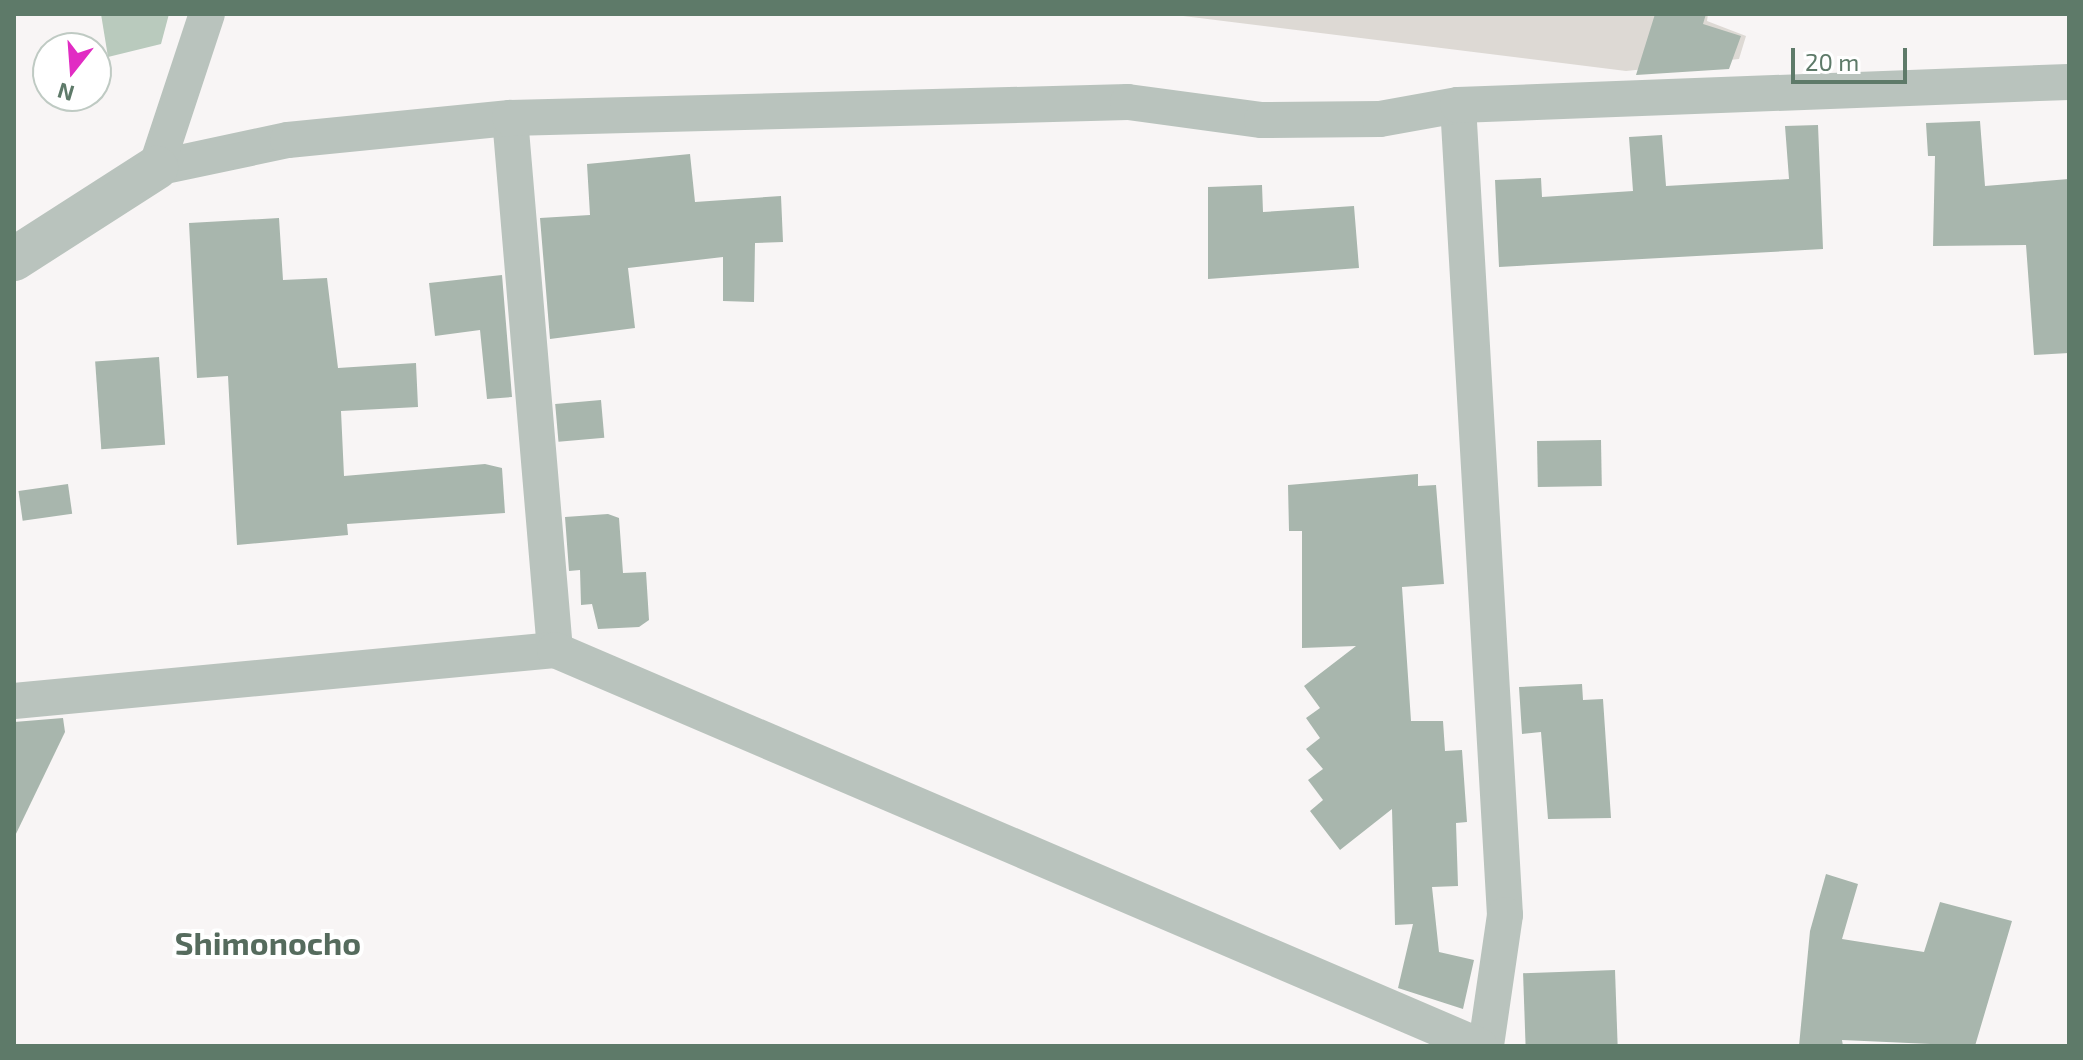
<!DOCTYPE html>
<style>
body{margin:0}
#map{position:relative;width:2083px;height:1060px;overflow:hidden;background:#f8f5f5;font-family:"Exo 2",sans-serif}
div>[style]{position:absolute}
.green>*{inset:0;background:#ddd9d4}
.water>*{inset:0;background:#b9cabd}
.building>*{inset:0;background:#a8b6ad;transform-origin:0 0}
.minor>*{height:36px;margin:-18px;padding:0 18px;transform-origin:18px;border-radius:18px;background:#b9c3bd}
.tertiary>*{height:44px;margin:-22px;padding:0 22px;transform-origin:22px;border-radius:22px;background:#b9c3bd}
span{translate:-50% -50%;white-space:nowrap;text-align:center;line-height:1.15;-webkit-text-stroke:8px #fff;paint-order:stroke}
.quarter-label{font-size:32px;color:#556b5d;font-weight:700}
.frame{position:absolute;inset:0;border:16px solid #5e7a69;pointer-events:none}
.north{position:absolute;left:32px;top:32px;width:80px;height:80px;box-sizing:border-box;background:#fff;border:2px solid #bfcac3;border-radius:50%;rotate:197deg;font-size:22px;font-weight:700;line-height:32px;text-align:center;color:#5e7a69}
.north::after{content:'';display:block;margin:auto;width:28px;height:36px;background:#e12cc3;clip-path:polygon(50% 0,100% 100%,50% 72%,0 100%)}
.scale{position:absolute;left:1791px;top:48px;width:116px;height:36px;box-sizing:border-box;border:4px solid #5e7a69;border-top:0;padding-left:10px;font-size:24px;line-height:28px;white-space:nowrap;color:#5e7a69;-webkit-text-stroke:6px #fff;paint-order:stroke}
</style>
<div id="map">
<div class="green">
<div style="clip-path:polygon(1167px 14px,1708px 14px,1707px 21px,1746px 36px,1739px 59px,1626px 71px)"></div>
</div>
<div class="water">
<div style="clip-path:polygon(101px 14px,169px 14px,161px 44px,108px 57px)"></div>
</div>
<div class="building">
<div style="clip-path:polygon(1655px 14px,1706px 14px,1703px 24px,1741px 36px,1729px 69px,1636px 75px)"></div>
<div style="clip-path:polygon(1980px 121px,1985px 186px,2069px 179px,2069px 353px,2034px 355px,2026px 245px,1933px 246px,1935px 156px,1928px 156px,1926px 123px)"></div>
<div style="clip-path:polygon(1818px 125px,1823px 249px,1499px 267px,1495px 180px,1541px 178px,1542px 197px,1633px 191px,1629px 137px,1662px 135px,1666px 186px,1789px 179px,1785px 126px)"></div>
<div style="clip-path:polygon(690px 154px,695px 202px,781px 196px,783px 242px,755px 243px,754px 302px,723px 301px,723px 257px,628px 268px,635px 328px,550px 339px,540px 218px,590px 215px,587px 164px)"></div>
<div style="clip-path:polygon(1262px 185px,1263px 212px,1354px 206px,1359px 268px,1208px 279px,1208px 187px)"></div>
<div style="clip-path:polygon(279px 218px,283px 280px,327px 278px,338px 368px,416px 363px,418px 407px,341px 411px,344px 476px,485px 464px,502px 468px,505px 513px,347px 524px,348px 535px,237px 545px,228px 376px,197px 378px,189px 223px)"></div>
<div style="clip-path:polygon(502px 275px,512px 397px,487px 399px,480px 330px,435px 336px,429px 283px)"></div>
<div style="left:159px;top:357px;width:88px;height:64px;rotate:86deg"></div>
<div style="left:601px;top:400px;width:38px;height:46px;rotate:85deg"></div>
<div style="left:1601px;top:440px;width:46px;height:64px;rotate:89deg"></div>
<div style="clip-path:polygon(1418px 474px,1418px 486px,1436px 485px,1444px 584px,1402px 587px,1411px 721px,1443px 721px,1445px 751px,1462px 750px,1467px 822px,1456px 823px,1458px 886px,1432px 887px,1439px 952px,1474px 960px,1463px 1009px,1398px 988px,1413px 924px,1395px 925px,1392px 809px,1340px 850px,1310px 811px,1323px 800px,1308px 780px,1323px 769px,1306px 749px,1320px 738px,1306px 718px,1320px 708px,1304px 686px,1356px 646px,1302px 648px,1302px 531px,1289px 531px,1288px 485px)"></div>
<div style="left:68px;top:484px;width:30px;height:50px;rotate:82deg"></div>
<div style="clip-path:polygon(608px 514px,619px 518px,623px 573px,646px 572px,649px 620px,639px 627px,598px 629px,592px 604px,581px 605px,580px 570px,569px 571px,565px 517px)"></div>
<div style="clip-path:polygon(1582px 684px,1583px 700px,1603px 699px,1611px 818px,1548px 819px,1541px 732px,1522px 734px,1519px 687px)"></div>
<div style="clip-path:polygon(63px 718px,65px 732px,14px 838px,14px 722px)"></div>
<div style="clip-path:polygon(1826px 874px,1858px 884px,1842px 939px,1924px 952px,1940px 902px,2012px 921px,1975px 1046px,1842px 1040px,1843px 1046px,1799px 1046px,1810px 931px)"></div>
<div style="left:1615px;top:970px;width:76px;height:92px;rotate:88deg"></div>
</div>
<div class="minor">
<div style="left:1458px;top:105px;width:811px;rotate:86.68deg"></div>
<div style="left:1505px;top:915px;width:132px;rotate:98.3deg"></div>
<div style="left:510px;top:118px;width:534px;rotate:85.17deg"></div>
<div style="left:156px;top:168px;width:135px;rotate:-12deg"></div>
<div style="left:288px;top:140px;width:223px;rotate:-5.7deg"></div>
<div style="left:510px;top:118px;width:618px;rotate:-1.48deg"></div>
<div style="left:1128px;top:102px;width:135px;rotate:7.7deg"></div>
<div style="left:1262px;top:120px;width:118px;rotate:-0.5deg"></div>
<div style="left:1380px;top:119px;width:79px;rotate:-10.2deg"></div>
<div style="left:1458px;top:105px;width:611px;rotate:-2.16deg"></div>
<div style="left:156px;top:168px;width:162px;rotate:-71.7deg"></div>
<div style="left:14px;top:701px;width:543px;rotate:-5.39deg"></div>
<div style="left:555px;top:650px;width:1006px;rotate:23.18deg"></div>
</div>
<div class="tertiary">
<div style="left:14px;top:259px;width:169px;rotate:-32.7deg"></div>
</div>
<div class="quarter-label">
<span style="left:268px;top:942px">Shimonocho</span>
</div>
<div class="frame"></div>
<div class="north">N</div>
<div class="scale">20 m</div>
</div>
